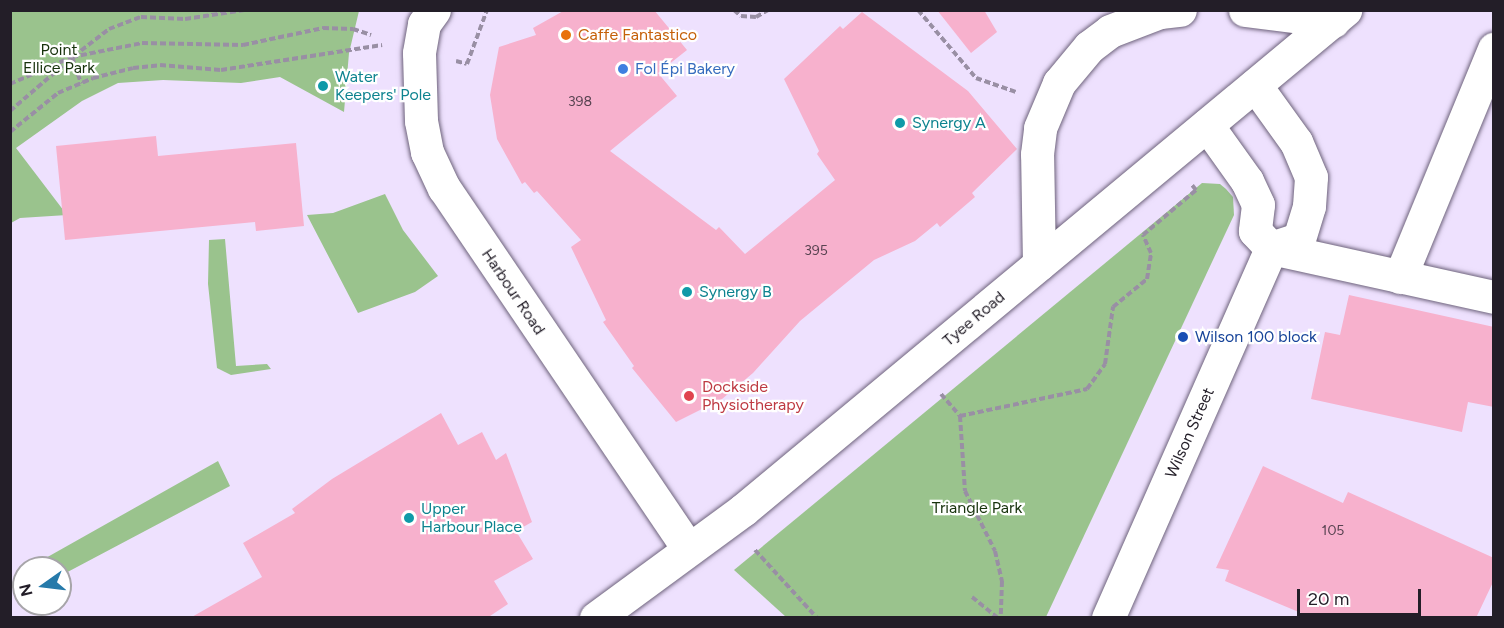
<!DOCTYPE html>
<meta charset="utf-8">
<style>
body{margin:0}
#map{position:relative;width:1504px;height:628px;overflow:hidden;background:#eee1fe;font-family:Figtree,sans-serif}
div>[style]{position:absolute}
.green>*{inset:0;background:#9ac38d}
.building>*{inset:0;background:#f7b1cd}
.path>*{height:4px;margin-top:-2px;transform-origin:0;background:repeating-linear-gradient(90deg,#998fa4 0 6px,transparent 0 9px)}
.roads{filter:drop-shadow(0 0 2px #6e637c) drop-shadow(0 0 2px #6e637c)}
.minor>*{height:33px;margin:-16.5px;padding:0 16.5px;transform-origin:16.5px;border-radius:16.5px;background:#fff}
.dots>*{width:16px;height:16px;translate:-50% -50%;box-sizing:border-box;border:3px solid #fff;border-radius:50%}
span{translate:-50% -50%;white-space:nowrap;text-align:center;line-height:1.15;-webkit-text-stroke:4.5px #fff;paint-order:stroke}
.number-label{font-size:14px;color:#584351}
.number-label span{-webkit-text-stroke-width:0}
.food-label{font-size:16px;color:#c56008}
.left{translate:0 -50%;text-align:left}
.park-label{font-size:16px;color:#17320c}
.shop-label{font-size:16px;color:#366cbe}
.culture-label{font-size:16px;color:#0d838f}
.street-label{font-size:16px;color:#231e28}
.transit-label{font-size:16px;color:#164399}
.health-label{font-size:16px;color:#be3a42}
.frame{position:absolute;inset:0;border:12px solid #231e28;pointer-events:none}
.north{position:absolute;left:12px;top:556px;width:60px;height:60px;box-sizing:border-box;background:#fff;border:2px solid #a7a5a9;border-radius:50%;rotate:256deg;font-size:16px;font-weight:700;line-height:24px;text-align:center;color:#231e28}
.north::after{content:'';display:block;margin:auto;width:21px;height:27px;background:#267aaa;clip-path:polygon(50% 0,100% 100%,50% 72%,0 100%)}
.scale{position:absolute;left:1297px;top:589px;width:124px;height:27px;box-sizing:border-box;border:3px solid #231e28;border-top:0;padding-left:8px;font-size:18px;line-height:21px;white-space:nowrap;color:#231e28;-webkit-text-stroke:4px #fff;paint-order:stroke}
</style>
<div id="map">
<div class="green">
<div style="clip-path:polygon(11px 11px,359px 11px,349px 53px,344px 112px,280px 77px,241px 83px,163px 80px,118px 83px,82px 101px,16px 148px,67px 215px,20px 218px,11px 223px)"></div>
<div style="clip-path:polygon(1202px 183px,1220px 184px,1226px 189px,1233px 197px,1234px 215px,1046px 617px,786px 617px,734px 570px)"></div>
<div style="clip-path:polygon(385px 194px,403px 230px,438px 276px,415px 292px,358px 313px,307px 215px,333px 213px)"></div>
<div style="clip-path:polygon(225px 239px,236px 366px,267px 364px,271px 369px,231px 375px,217px 368px,208px 284px,209px 240px)"></div>
<div style="clip-path:polygon(218px 461px,230px 486px,60px 576px,60px 568px,28px 568px)"></div>
</div>
<div class="building">
<div style="clip-path:polygon(565px 10px,654px 10px,687px 50px,658px 73px,677px 96px,610px 151px,716px 230px,719px 227px,745px 254px,835px 180px,817px 154px,819px 151px,784px 79px,840px 26px,843px 29px,862px 12px,968px 91px,1017px 149px,972px 193px,975px 197px,940px 227px,937px 223px,915px 241px,874px 260px,800px 321px,753px 373px,722px 399px,676px 422px,632px 368px,634px 366px,603px 322px,606px 320px,571px 247px,581px 240px,537px 191px,534px 193px,525px 182px,522px 184px,497px 139px,490px 95px,499px 47px,536px 35px,533px 28px)"></div>
<div style="clip-path:polygon(937px 10px,984px 10px,997px 32px,971px 53px)"></div>
<div style="clip-path:polygon(156px 136px,158px 156px,296px 143px,304px 226px,256px 231px,255px 222px,65px 240px,56px 146px)"></div>
<div style="clip-path:polygon(1349px 295px,1494px 327px,1494px 407px,1468px 402px,1462px 432px,1311px 399px,1325px 332px,1340px 335px)"></div>
<div style="clip-path:polygon(441px 413px,458px 445px,482px 432px,496px 460px,506px 453px,532px 522px,516px 531px,533px 559px,494px 581px,508px 604px,487px 618px,190px 618px,262px 577px,243px 543px,295px 513px,292px 509px,332px 479px)"></div>
<div style="clip-path:polygon(1263px 466px,1343px 503px,1348px 492px,1494px 558px,1494px 580px,1476px 618px,1313px 618px,1225px 581px,1229px 570px,1216px 568px)"></div>
</div>
<div class="path">
<div style="left:734px;top:10px;width:9px;rotate:41deg"></div>
<div style="left:741px;top:16px;width:15px;rotate:4deg"></div>
<div style="left:756px;top:17px;width:14px;rotate:-30deg"></div>
<div style="left:918px;top:10px;width:89px;rotate:49.5deg"></div>
<div style="left:976px;top:78px;width:42px;rotate:19.3deg"></div>
<div style="left:74px;top:56px;width:44px;rotate:-37.6deg"></div>
<div style="left:109px;top:29px;width:34px;rotate:-21deg"></div>
<div style="left:141px;top:17px;width:44px;rotate:2.6deg"></div>
<div style="left:185px;top:19px;width:60px;rotate:-8.7deg"></div>
<div style="left:72px;top:57px;width:28px;rotate:71deg"></div>
<div style="left:456px;top:61px;width:11px;rotate:15deg"></div>
<div style="left:467px;top:64px;width:58px;rotate:-69.7deg"></div>
<div style="left:10px;top:84px;width:68px;rotate:-23.5deg"></div>
<div style="left:72px;top:57px;width:71px;rotate:-11.3deg"></div>
<div style="left:142px;top:43px;width:101px;rotate:1.1deg"></div>
<div style="left:243px;top:45px;width:82px;rotate:-12deg"></div>
<div style="left:323px;top:28px;width:30px;rotate:2deg"></div>
<div style="left:353px;top:29px;width:19px;rotate:18deg"></div>
<div style="left:10px;top:111px;width:77px;rotate:-40.8deg"></div>
<div style="left:10px;top:132px;width:62px;rotate:-39.1deg"></div>
<div style="left:58px;top:93px;width:38px;rotate:-23deg"></div>
<div style="left:93px;top:78px;width:41px;rotate:-14deg"></div>
<div style="left:133px;top:68px;width:27px;rotate:-6deg"></div>
<div style="left:160px;top:65px;width:61px;rotate:4.7deg"></div>
<div style="left:221px;top:70px;width:163px;rotate:-8.8deg"></div>
<div style="left:941px;top:394px;width:29px;rotate:49deg"></div>
<div style="left:960px;top:416px;width:75px;rotate:86.2deg"></div>
<div style="left:965px;top:491px;width:67px;rotate:63.4deg"></div>
<div style="left:995px;top:551px;width:31px;rotate:77deg"></div>
<div style="left:1002px;top:581px;width:37px;rotate:92deg"></div>
<div style="left:960px;top:416px;width:130px;rotate:-12deg"></div>
<div style="left:1087px;top:389px;width:31px;rotate:-54deg"></div>
<div style="left:1105px;top:364px;width:58px;rotate:-82deg"></div>
<div style="left:1113px;top:307px;width:44px;rotate:-39.5deg"></div>
<div style="left:1147px;top:279px;width:26px;rotate:-81deg"></div>
<div style="left:1151px;top:253px;width:20px;rotate:-114deg"></div>
<div style="left:1143px;top:235px;width:70px;rotate:-40.3deg"></div>
<div style="left:1196px;top:190px;width:6px;rotate:-129deg"></div>
<div style="left:755px;top:550px;width:92px;rotate:47.6deg"></div>
<div style="left:972px;top:597px;width:33px;rotate:39deg"></div>
</div>
<div class="roads">
<div class="minor">
<div style="left:434px;top:10px;width:17px;rotate:126deg"></div>
<div style="left:424px;top:24px;width:29px;rotate:100deg"></div>
<div style="left:419px;top:53px;width:68px;rotate:88.3deg"></div>
<div style="left:421px;top:121px;width:32px;rotate:79deg"></div>
<div style="left:427px;top:152px;width:40px;rotate:65deg"></div>
<div style="left:444px;top:188px;width:435px;rotate:55.9deg"></div>
<div style="left:1245px;top:10px;width:89px;rotate:7.1deg"></div>
<div style="left:1207px;top:125px;width:69px;rotate:54.5deg"></div>
<div style="left:1247px;top:181px;width:26px;rotate:65deg"></div>
<div style="left:1258px;top:205px;width:26px;rotate:97deg"></div>
<div style="left:1255px;top:231px;width:23px;rotate:47deg"></div>
<div style="left:1271px;top:248px;width:228px;rotate:12.4deg"></div>
<div style="left:1039px;top:264px;width:110px;rotate:-91deg"></div>
<div style="left:1037px;top:154px;width:26px;rotate:-83deg"></div>
<div style="left:1040px;top:128px;width:49px;rotate:-67.1deg"></div>
<div style="left:1059px;top:83px;width:47px;rotate:-50.2deg"></div>
<div style="left:1089px;top:47px;width:26px;rotate:-37deg"></div>
<div style="left:1110px;top:31px;width:53px;rotate:-20.8deg"></div>
<div style="left:1160px;top:12px;width:20px;rotate:-6deg"></div>
<div style="left:1400px;top:277px;width:247px;rotate:-67.6deg"></div>
<div style="left:596px;top:618px;width:182px;rotate:-36.3deg"></div>
<div style="left:743px;top:510px;width:783px;rotate:-39.71deg"></div>
<div style="left:1108px;top:618px;width:404px;rotate:-66.2deg"></div>
<div style="left:1271px;top:248px;width:29px;rotate:-18deg"></div>
<div style="left:1299px;top:239px;width:34px;rotate:-73deg"></div>
<div style="left:1309px;top:206px;width:29px;rotate:-86deg"></div>
<div style="left:1311px;top:177px;width:38px;rotate:-113deg"></div>
<div style="left:1296px;top:142px;width:70px;rotate:-125.7deg"></div>
</div>
</div>
<div class="dots">
<div style="left:566px;top:35px;background:#e8710a"></div>
<div style="left:623px;top:69px;background:#3f7fe0"></div>
<div style="left:323px;top:86px;background:#0f9aa8"></div>
<div style="left:900px;top:123px;background:#0f9aa8"></div>
<div style="left:687px;top:292px;background:#0f9aa8"></div>
<div style="left:1183px;top:337px;background:#1a4fb4"></div>
<div style="left:689px;top:396px;background:#e0444e"></div>
<div style="left:409px;top:518px;background:#0f9aa8"></div>
</div>
<div class="number-label">
<span style="left:580px;top:102px">398</span>
<span style="left:816px;top:251px">395</span>
<span style="left:1333px;top:531px">105</span>
</div>
<div class="food-label">
<span class="left" style="left:578px;top:35px">Caffe Fantastico</span>
</div>
<div class="park-label">
<span style="left:59px;top:59px">Point<br>Ellice Park</span>
<span style="left:977px;top:508px">Triangle Park</span>
</div>
<div class="shop-label">
<span class="left" style="left:635px;top:69px">Fol Épi Bakery</span>
</div>
<div class="culture-label">
<span class="left" style="left:335px;top:86px">Water<br>Keepers' Pole</span>
<span class="left" style="left:912px;top:123px">Synergy A</span>
<span class="left" style="left:699px;top:292px">Synergy B</span>
<span class="left" style="left:421px;top:518px">Upper<br>Harbour Place</span>
</div>
<div class="street-label">
<span style="left:513px;top:292px;rotate:56deg">Harbour Road</span>
<span style="left:974px;top:319px;rotate:-40deg">Tyee Road</span>
<span style="left:1190px;top:433px;rotate:-66deg">Wilson Street</span>
</div>
<div class="transit-label">
<span class="left" style="left:1195px;top:337px">Wilson 100 block</span>
</div>
<div class="health-label">
<span class="left" style="left:702px;top:396px">Dockside<br>Physiotherapy</span>
</div>
<div class="frame"></div>
<div class="north">N</div>
<div class="scale">20 m</div>
</div>
